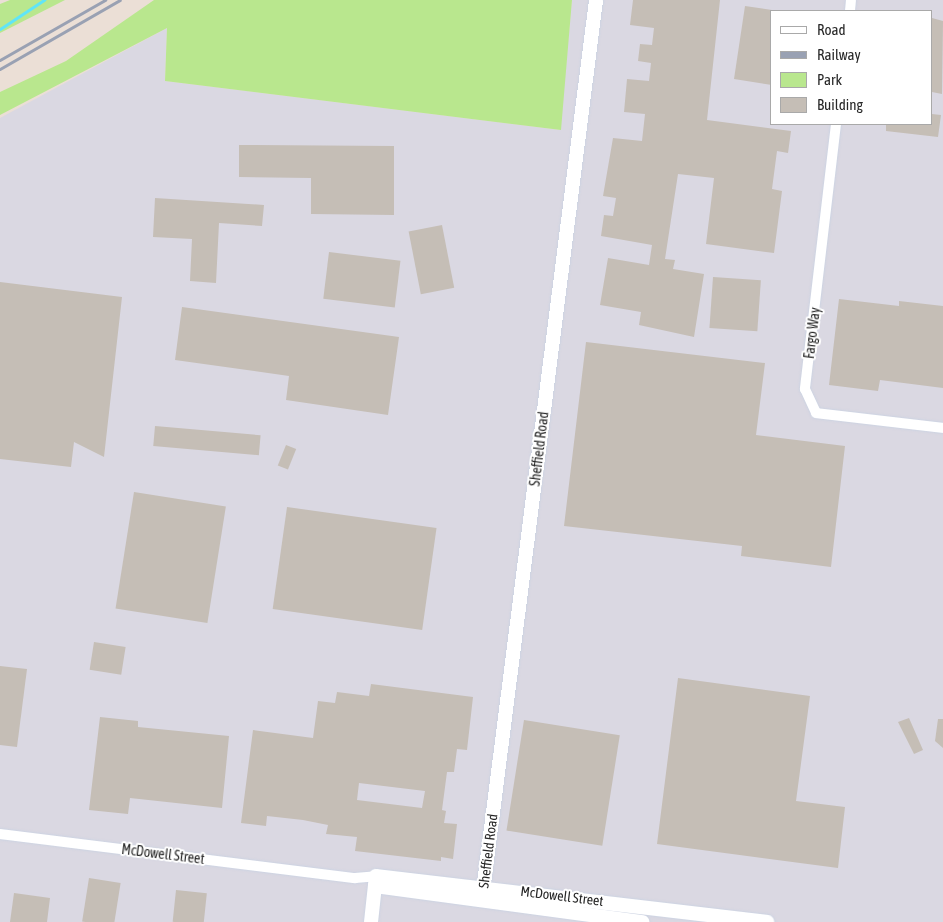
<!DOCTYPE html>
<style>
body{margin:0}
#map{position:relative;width:943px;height:922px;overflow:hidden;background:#ebdfd6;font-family:"Asap Condensed",sans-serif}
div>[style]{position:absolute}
.industrial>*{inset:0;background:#dad8e2}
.green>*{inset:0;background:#b9e78e}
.stream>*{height:2.5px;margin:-1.25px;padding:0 1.25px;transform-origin:1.25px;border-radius:1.25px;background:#60e5f7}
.building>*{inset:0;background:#c5beb6;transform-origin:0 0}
.roads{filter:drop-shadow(0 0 1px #ccd3e2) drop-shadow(0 0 1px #ccd3e2)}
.street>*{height:10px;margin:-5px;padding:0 5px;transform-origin:5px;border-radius:5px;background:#fff}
.secondary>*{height:14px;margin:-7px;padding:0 7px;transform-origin:7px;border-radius:7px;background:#fff}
.rail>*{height:2.5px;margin:-1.25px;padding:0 1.25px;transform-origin:1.25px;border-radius:1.25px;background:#99a1b3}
span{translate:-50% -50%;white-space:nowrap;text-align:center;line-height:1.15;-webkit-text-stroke:4px #fff;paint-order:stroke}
.street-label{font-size:14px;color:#272727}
.legend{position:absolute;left:770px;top:10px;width:162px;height:115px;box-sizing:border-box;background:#fff;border:1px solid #a9a9a9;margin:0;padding:6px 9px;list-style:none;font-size:15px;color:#272727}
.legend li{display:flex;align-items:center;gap:10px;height:25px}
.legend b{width:25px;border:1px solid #a9a9a9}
</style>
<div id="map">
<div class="industrial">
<div style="clip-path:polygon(evenodd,572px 0,943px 0,943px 922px,0 922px,0 118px,167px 28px,165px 81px,560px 130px,572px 0,772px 11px,932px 11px,932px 124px,772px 124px,772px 11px)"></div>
</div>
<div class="green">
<div style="clip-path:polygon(10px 0,65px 0,0 33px,0 4px)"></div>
<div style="clip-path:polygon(154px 0,572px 0,561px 130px,165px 81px,167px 28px,0 115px,0 92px,66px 61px)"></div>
</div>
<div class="stream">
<div style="left:0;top:29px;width:53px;rotate:-33.4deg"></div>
</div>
<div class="building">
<div style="clip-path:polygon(633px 0,720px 0,707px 120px,791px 131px,788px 153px,777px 151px,772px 189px,782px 191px,774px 253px,706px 244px,714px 178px,678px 174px,665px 259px,675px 260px,673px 269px,704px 274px,694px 337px,639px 325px,641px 312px,600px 305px,608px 258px,649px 265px,652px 245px,601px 236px,604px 215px,613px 216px,616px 198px,603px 196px,613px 138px,642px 141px,645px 114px,624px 112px,627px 79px,649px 81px,651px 63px,638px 61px,640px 44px,652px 45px,654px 28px,630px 25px)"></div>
<div style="clip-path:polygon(745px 6px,772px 10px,772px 85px,734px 79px)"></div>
<div style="clip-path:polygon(932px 18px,943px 21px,942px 94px,932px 92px)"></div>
<div style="clip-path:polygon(932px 114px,941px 115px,938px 137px,886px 131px,886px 124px,932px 124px)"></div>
<div style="clip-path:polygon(239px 145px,394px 146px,394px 215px,311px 214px,311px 178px,239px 177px)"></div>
<div style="clip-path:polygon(155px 198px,264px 205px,262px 226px,219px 223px,216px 283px,190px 281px,192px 239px,153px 237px)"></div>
<div style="left:442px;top:225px;width:64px;height:34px;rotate:79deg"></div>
<div style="left:329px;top:252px;width:72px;height:47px;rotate:7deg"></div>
<div style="left:713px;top:277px;width:48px;height:51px;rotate:4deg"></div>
<div style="clip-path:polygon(0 282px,122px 297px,104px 457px,74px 442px,71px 467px,0 459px)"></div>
<div style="clip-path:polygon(839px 299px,899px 306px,899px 301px,943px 306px,943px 388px,880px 380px,878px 391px,829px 385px)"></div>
<div style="clip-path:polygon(182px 307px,399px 337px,388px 415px,286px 400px,289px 376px,175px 360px)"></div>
<div style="clip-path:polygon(586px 342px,765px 363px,756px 435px,845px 446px,831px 567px,741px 556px,742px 546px,564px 526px)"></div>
<div style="left:155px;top:426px;width:106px;height:20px;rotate:5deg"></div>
<div style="left:286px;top:445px;width:11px;height:22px;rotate:22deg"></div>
<div style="left:134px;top:492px;width:93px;height:118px;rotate:9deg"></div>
<div style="left:287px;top:507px;width:151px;height:103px;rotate:8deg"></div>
<div style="left:94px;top:642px;width:32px;height:28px;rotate:9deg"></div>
<div style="clip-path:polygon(0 666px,27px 669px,17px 747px,0 745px)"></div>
<div style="clip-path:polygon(678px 678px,810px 696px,796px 801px,845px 807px,838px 868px,657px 844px)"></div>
<div style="clip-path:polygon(evenodd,371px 684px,473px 697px,467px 750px,457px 749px,454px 772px,447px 772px,442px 810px,446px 811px,444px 823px,457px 824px,453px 859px,441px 857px,441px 861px,355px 851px,357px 837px,326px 834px,328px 825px,303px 820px,267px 816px,266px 826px,241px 823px,253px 730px,313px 738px,318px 701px,335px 703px,337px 692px,369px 696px,371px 684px,359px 783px,425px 791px,422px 808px,357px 800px,359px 783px)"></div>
<div style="clip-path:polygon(100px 717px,138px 721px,138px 727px,229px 736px,222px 808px,130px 798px,128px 814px,89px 810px)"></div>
<div style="clip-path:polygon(909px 718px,923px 750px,914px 754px,898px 722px)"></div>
<div style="clip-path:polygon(938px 719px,943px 719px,943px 748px,935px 741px)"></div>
<div style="left:524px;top:720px;width:97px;height:112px;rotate:9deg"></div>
<div style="left:89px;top:878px;width:32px;height:44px;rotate:9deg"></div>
<div style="left:176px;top:890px;width:31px;height:32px;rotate:6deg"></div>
<div style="clip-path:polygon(14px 893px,50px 898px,47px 922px,10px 922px)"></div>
</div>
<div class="roads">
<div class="street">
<div style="left:850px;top:11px;width:11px;rotate:-85deg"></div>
<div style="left:836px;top:124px;width:267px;rotate:96.7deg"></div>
<div style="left:805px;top:389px;width:26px;rotate:65deg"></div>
<div style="left:816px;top:413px;width:128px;rotate:6.7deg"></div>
<div style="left:0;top:834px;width:358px;rotate:7.1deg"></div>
<div style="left:355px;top:878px;width:21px;rotate:-5deg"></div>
</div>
<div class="secondary">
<div style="left:375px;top:886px;width:270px;rotate:7.7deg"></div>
<div style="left:482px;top:899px;width:906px;rotate:-82.77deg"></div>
<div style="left:371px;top:922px;width:46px;rotate:-83.8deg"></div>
<div style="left:376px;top:876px;width:394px;rotate:6.7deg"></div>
</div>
</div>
<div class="rail">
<div style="left:0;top:60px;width:121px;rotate:-29.7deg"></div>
<div style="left:0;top:69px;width:138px;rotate:-29.9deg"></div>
</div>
<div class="street-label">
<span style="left:812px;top:333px;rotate:-83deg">Fargo Way</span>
<span style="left:539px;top:449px;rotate:-83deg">Sheffield Road</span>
<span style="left:488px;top:851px;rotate:-83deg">Sheffield Road</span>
<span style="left:163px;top:854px;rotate:7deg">McDowell Street</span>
<span style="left:562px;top:896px;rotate:7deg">McDowell Street</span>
</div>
<ul class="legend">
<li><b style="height:6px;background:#fff"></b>Road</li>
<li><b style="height:6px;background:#99a1b3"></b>Railway</li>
<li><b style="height:14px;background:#b9e78e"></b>Park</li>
<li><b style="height:14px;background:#c5beb6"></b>Building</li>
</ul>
</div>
